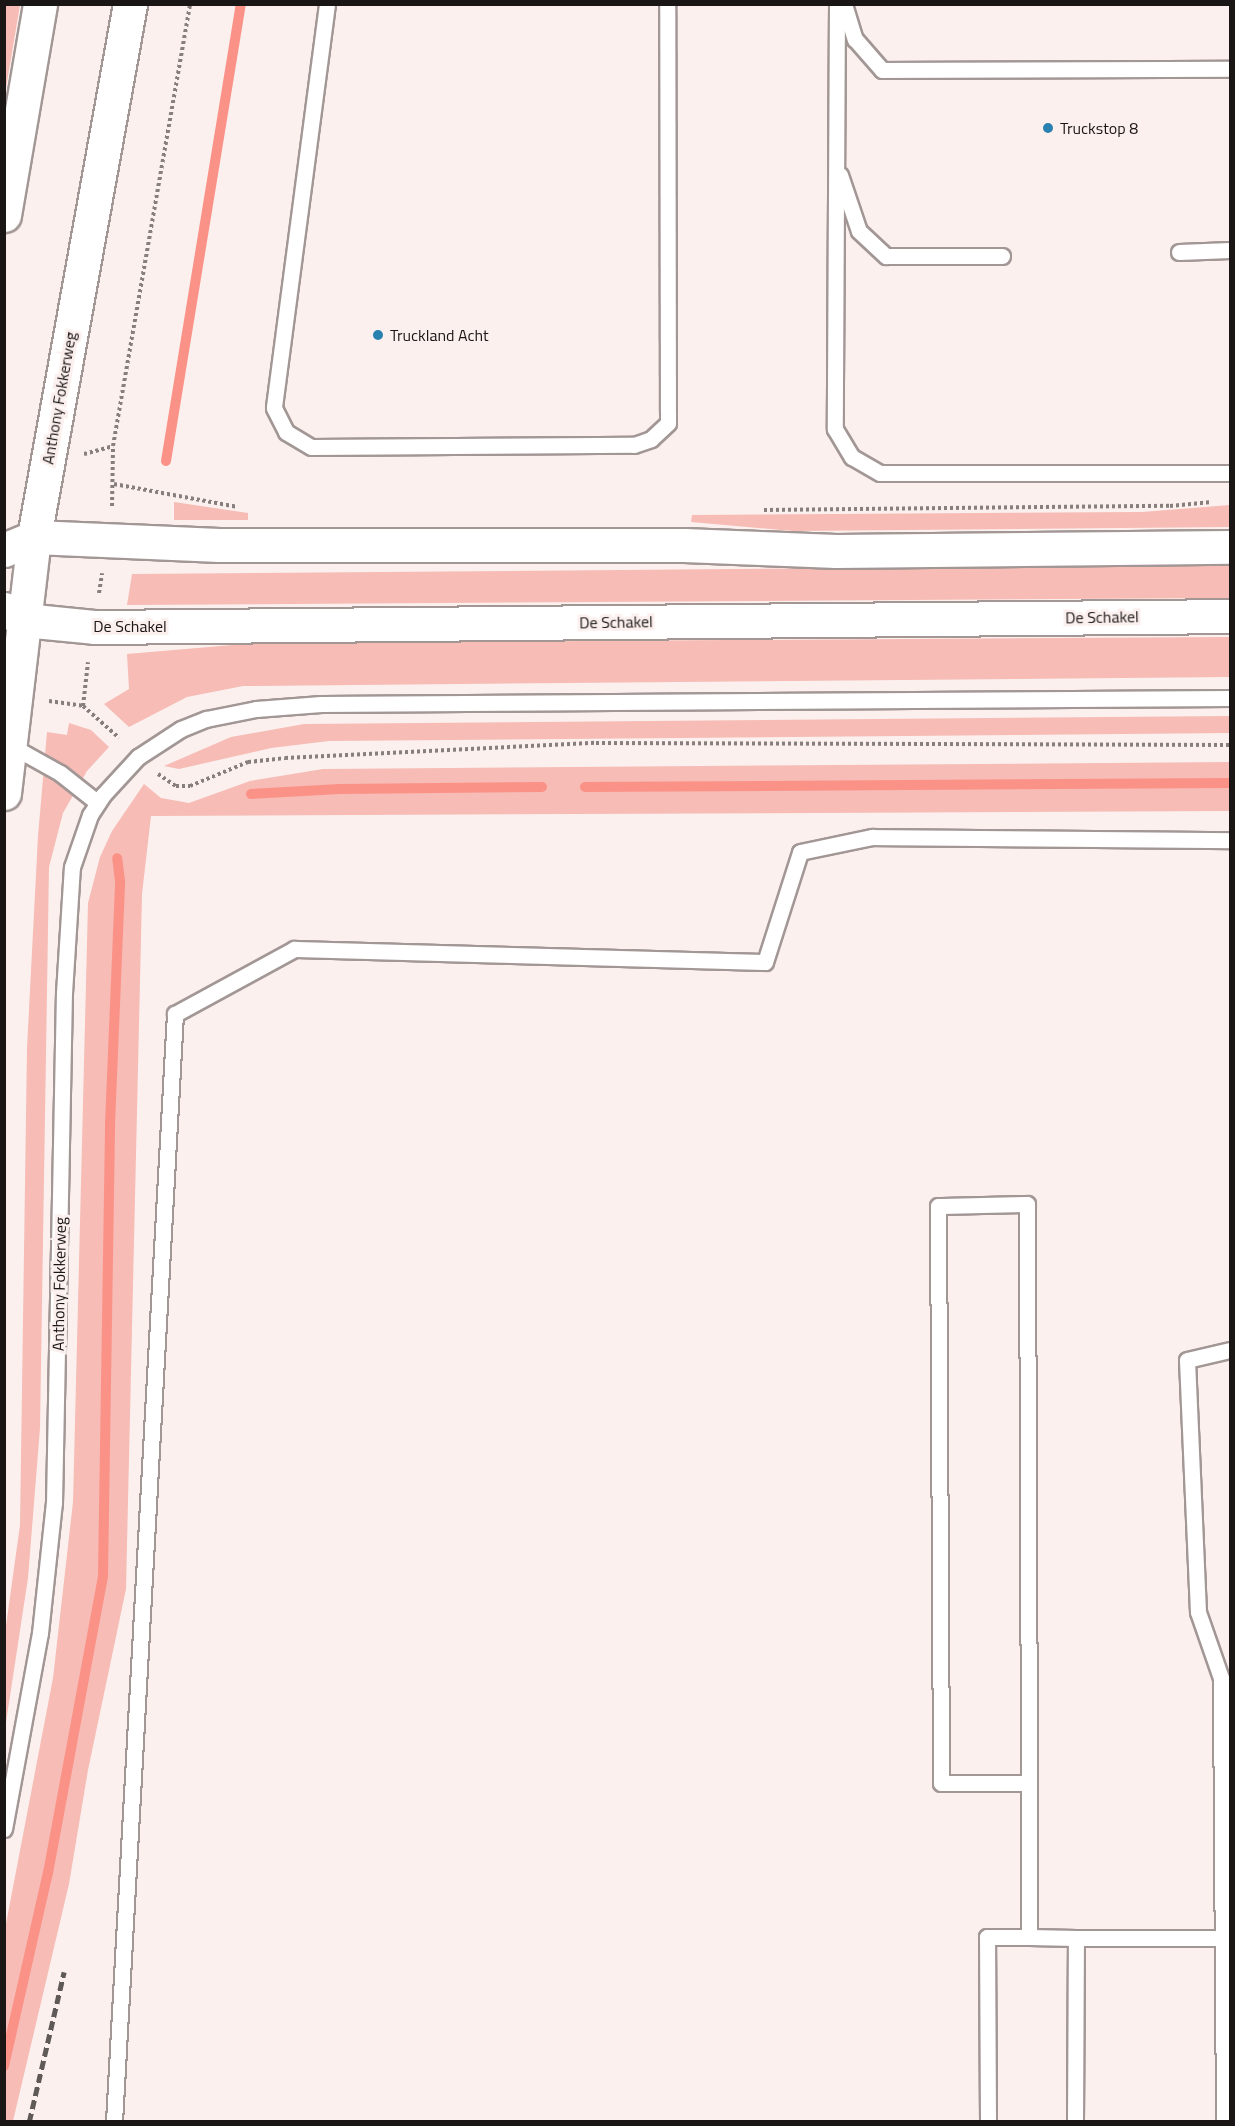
<!DOCTYPE html>
<style>
body{margin:0}
#map{position:relative;width:1235px;height:2126px;overflow:hidden;background:#fbf0ee;font-family:"Titillium Web",sans-serif}
div>[style]{position:absolute}
.green>*{inset:0;background:#f6bcb5}
.stream>*{height:10px;margin:-5px;padding:0 5px;transform-origin:5px;border-radius:5px;background:#fb9288}
.path>*{height:4px;margin-top:-2px;transform-origin:0;background:repeating-linear-gradient(90deg,#867f7e 0 3px,transparent 0 6px)}
.roads{filter:drop-shadow(2px 0 #a29795) drop-shadow(-2px 0 #a29795) drop-shadow(0 2px #a29795) drop-shadow(0 -2px #a29795)}
.service>*{height:15px;margin:-7.5px;padding:0 7.5px;transform-origin:7.5px;border-radius:7.5px;background:#fff}
.tertiary>*{height:33px;margin:-16.5px;padding:0 16.5px;transform-origin:16.5px;border-radius:16.5px;background:#fff}
.secondary>*{height:33px;margin:-16.5px;padding:0 16.5px;transform-origin:16.5px;border-radius:16.5px;background:#fff}
.rail>*{height:4.5px;margin-top:-2.25px;transform-origin:0;background:repeating-linear-gradient(90deg,#5f5958 0 9px,transparent 0 13.5px)}
.dots>*{width:16px;height:16px;translate:-50% -50%;box-sizing:border-box;border:3px solid #fbf0ee;border-radius:50%}
span{translate:-50% -50%;white-space:nowrap;text-align:center;line-height:1.15;-webkit-text-stroke:6px #fbf0ee;paint-order:stroke}
.poi-label{font-size:16px;color:#1a1616}
.left{translate:0 -50%;text-align:left}
.street-label{font-size:16px;color:#1a1616}
.frame{position:absolute;inset:0;border:6px solid #1a1616;pointer-events:none}
</style>
<div id="map">
<div class="green">
<div style="clip-path:polygon(5px 4px,20px 5px,5px 94px,4px 5px)"></div>
<div style="clip-path:polygon(174px 502px,248px 513px,248px 520px,174px 520px)"></div>
<div style="clip-path:polygon(1230px 505px,1230px 527px,793px 531px,691px 522px,692px 515px,1142px 512px)"></div>
<div style="clip-path:polygon(1230px 565px,1230px 598px,127px 605px,132px 574px)"></div>
<div style="clip-path:polygon(1230px 637px,1230px 677px,243px 686px,187px 697px,129px 727px,104px 704px,129px 689px,127px 654px,257px 643px)"></div>
<div style="clip-path:polygon(1230px 716px,1230px 733px,329px 741px,271px 748px,179px 769px,164px 766px,231px 737px,304px 724px)"></div>
<div style="clip-path:polygon(69px 723px,91px 730px,109px 747px,87px 771px,63px 813px,49px 867px,40px 1428px,28px 1578px,5px 1729px,5px 1633px,20px 1525px,27px 1048px,38px 836px,47px 732px,67px 735px)"></div>
<div style="clip-path:polygon(1230px 762px,1230px 811px,151px 816px,142px 894px,126px 1589px,88px 1770px,69px 1884px,13px 2121px,5px 2121px,5px 1929px,53px 1678px,73px 1502px,88px 903px,100px 857px,112px 831px,144px 784px,161px 798px,189px 803px,250px 781px,323px 769px)"></div>
</div>
<div class="stream">
<div style="left:166px;top:461px;width:463px;rotate:-80.7deg"></div>
<div style="left:585px;top:787px;width:645px;rotate:-0.36deg"></div>
<div style="left:251px;top:794px;width:89px;rotate:-3.2deg"></div>
<div style="left:340px;top:789px;width:202px;rotate:-0.6deg"></div>
<div style="left:4px;top:2066px;width:198px;rotate:-77.2deg"></div>
<div style="left:48px;top:1873px;width:303px;rotate:-79.5deg"></div>
<div style="left:103px;top:1575px;width:451px;rotate:-89.1deg"></div>
<div style="left:110px;top:1124px;width:243px;rotate:-87.6deg"></div>
<div style="left:120px;top:881px;width:23px;rotate:-97deg"></div>
</div>
<div class="path">
<div style="left:84px;top:454px;width:30px;rotate:-15deg"></div>
<div style="left:114px;top:484px;width:126px;rotate:10.5deg"></div>
<div style="left:112px;top:506px;width:60px;rotate:-89deg"></div>
<div style="left:113px;top:446px;width:449px;rotate:-80.1deg"></div>
<div style="left:764px;top:510px;width:406px;rotate:-0.6deg"></div>
<div style="left:1170px;top:506px;width:42px;rotate:-5.4deg"></div>
<div style="left:99px;top:593px;width:20px;rotate:-81deg"></div>
<div style="left:49px;top:701px;width:34px;rotate:8deg"></div>
<div style="left:83px;top:706px;width:48px;rotate:41.6deg"></div>
<div style="left:83px;top:706px;width:44px;rotate:-83.5deg"></div>
<div style="left:158px;top:774px;width:22px;rotate:34deg"></div>
<div style="left:176px;top:786px;width:14px"></div>
<div style="left:190px;top:786px;width:63px;rotate:-22.5deg"></div>
<div style="left:248px;top:762px;width:37px;rotate:-6deg"></div>
<div style="left:285px;top:758px;width:311px;rotate:-2.8deg"></div>
<div style="left:596px;top:743px;width:634px;rotate:0.18deg"></div>
</div>
<div class="roads">
<div class="service">
<div style="left:327px;top:4px;width:407px;rotate:97.5deg"></div>
<div style="left:274px;top:408px;width:27px;rotate:63deg"></div>
<div style="left:286px;top:432px;width:29px;rotate:31deg"></div>
<div style="left:311px;top:447px;width:323px;rotate:-0.4deg"></div>
<div style="left:634px;top:445px;width:18px;rotate:-19deg"></div>
<div style="left:651px;top:439px;width:23px;rotate:-43deg"></div>
<div style="left:668px;top:423px;width:419px;rotate:-90.1deg"></div>
<div style="left:837px;top:4px;width:425px;rotate:90.3deg"></div>
<div style="left:835px;top:429px;width:33px;rotate:59deg"></div>
<div style="left:852px;top:457px;width:32px;rotate:30deg"></div>
<div style="left:880px;top:473px;width:350px"></div>
<div style="left:844px;top:4px;width:37px;rotate:73deg"></div>
<div style="left:855px;top:39px;width:41px;rotate:48.9deg"></div>
<div style="left:882px;top:70px;width:348px;rotate:-0.2deg"></div>
<div style="left:840px;top:175px;width:59px;rotate:71.3deg"></div>
<div style="left:859px;top:231px;width:37px;rotate:43deg"></div>
<div style="left:886px;top:256px;width:116px"></div>
<div style="left:1179px;top:252px;width:51px;rotate:-2.2deg"></div>
<div style="left:8px;top:744px;width:60px;rotate:29.1deg"></div>
<div style="left:60px;top:773px;width:48px;rotate:38.3deg"></div>
<div style="left:4px;top:1829px;width:199px;rotate:-79.6deg"></div>
<div style="left:40px;top:1633px;width:131px;rotate:-83.9deg"></div>
<div style="left:54px;top:1503px;width:510px;rotate:-88.88deg"></div>
<div style="left:64px;top:993px;width:126px;rotate:-86.4deg"></div>
<div style="left:72px;top:867px;width:55px;rotate:-70.9deg"></div>
<div style="left:90px;top:815px;width:24px;rotate:-57deg"></div>
<div style="left:103px;top:795px;width:52px;rotate:-47.4deg"></div>
<div style="left:138px;top:757px;width:51px;rotate:-33.1deg"></div>
<div style="left:181px;top:729px;width:27px;rotate:-22deg"></div>
<div style="left:206px;top:719px;width:51px;rotate:-11.3deg"></div>
<div style="left:256px;top:709px;width:65px;rotate:-4.4deg"></div>
<div style="left:321px;top:704px;width:909px;rotate:-0.38deg"></div>
<div style="left:1029px;top:1937px;width:47px;rotate:1.2deg"></div>
<div style="left:114px;top:2122px;width:1110px;rotate:-86.85deg"></div>
<div style="left:175px;top:1014px;width:136px;rotate:-28.6deg"></div>
<div style="left:294px;top:949px;width:471px;rotate:1.6deg"></div>
<div style="left:765px;top:962px;width:115px;rotate:-72.3deg"></div>
<div style="left:800px;top:852px;width:74px;rotate:-11.8deg"></div>
<div style="left:872px;top:837px;width:358px;rotate:0.5deg"></div>
<div style="left:988px;top:2122px;width:185px;rotate:-90.3deg"></div>
<div style="left:987px;top:1937px;width:42px"></div>
<div style="left:1029px;top:1937px;width:154px;rotate:-90deg"></div>
<div style="left:1029px;top:1783px;width:579px;rotate:-90.2deg"></div>
<div style="left:1027px;top:1204px;width:89px;rotate:178.7deg"></div>
<div style="left:938px;top:1206px;width:577px;rotate:89.7deg"></div>
<div style="left:941px;top:1783px;width:88px"></div>
<div style="left:1075px;top:2122px;width:184px;rotate:-89.7deg"></div>
<div style="left:1076px;top:1938px;width:154px"></div>
<div style="left:1224px;top:2122px;width:444px;rotate:-90.4deg"></div>
<div style="left:1221px;top:1678px;width:70px;rotate:-109.2deg"></div>
<div style="left:1198px;top:1612px;width:252px;rotate:-92.5deg"></div>
<div style="left:1187px;top:1360px;width:44px;rotate:-13.1deg"></div>
</div>
<div class="tertiary">
<div style="left:4px;top:550px;width:33px;rotate:-23deg"></div>
<div style="left:34px;top:537px;width:185px;rotate:2.5deg"></div>
<div style="left:219px;top:545px;width:465px"></div>
<div style="left:684px;top:545px;width:152px;rotate:2.3deg"></div>
<div style="left:836px;top:551px;width:394px;rotate:-0.6deg"></div>
<div style="left:4px;top:609px;width:23px;rotate:29deg"></div>
<div style="left:24px;top:620px;width:70px;rotate:5.7deg"></div>
<div style="left:94px;top:627px;width:1136px;rotate:-0.55deg"></div>
</div>
<div class="secondary">
<div style="left:4px;top:215px;width:214px;rotate:-80.3deg"></div>
<div style="left:4px;top:793px;width:258px;rotate:-83.3deg"></div>
<div style="left:34px;top:537px;width:542px;rotate:-79.79deg"></div>
</div>
</div>
<div class="rail">
<div style="left:29px;top:2122px;width:154px;rotate:-76.9deg"></div>
</div>
<div class="dots">
<div style="left:1048px;top:128px;background:#2881af"></div>
<div style="left:378px;top:335px;background:#2881af"></div>
</div>
<div class="poi-label">
<span class="left" style="left:1060px;top:128px">Truckstop 8</span>
<span class="left" style="left:390px;top:335px">Truckland Acht</span>
</div>
<div class="street-label">
<span style="left:59px;top:398px;rotate:-80deg">Anthony Fokkerweg</span>
<span style="left:1102px;top:617px;rotate:-1deg">De Schakel</span>
<span style="left:616px;top:622px;rotate:-1deg">De Schakel</span>
<span style="left:130px;top:626px">De Schakel</span>
<span style="left:59px;top:1284px;rotate:-89deg">Anthony Fokkerweg</span>
</div>
<div class="frame"></div>
</div>
